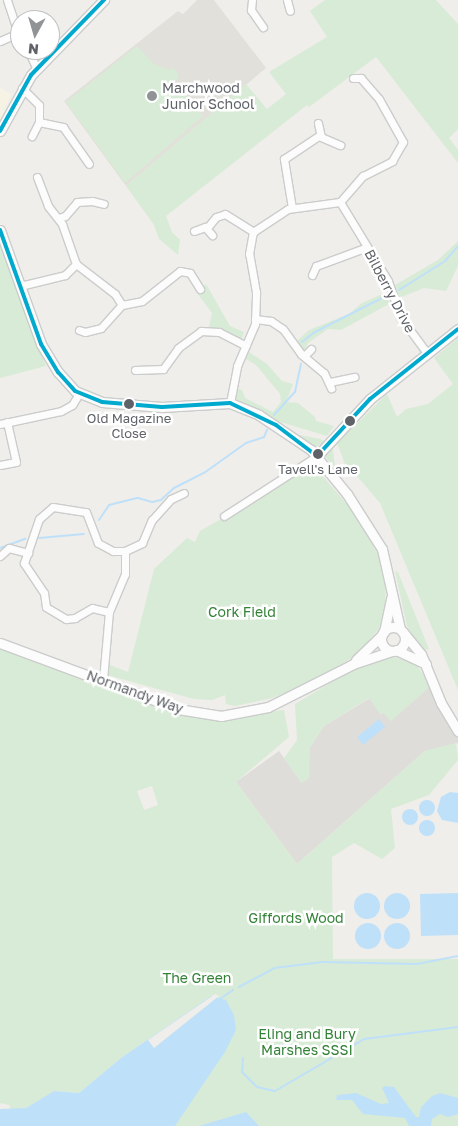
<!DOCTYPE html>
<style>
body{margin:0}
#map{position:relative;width:458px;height:1126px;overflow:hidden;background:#efeeea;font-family:"Golos Text",sans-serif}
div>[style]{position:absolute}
.commercial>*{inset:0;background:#f7f3e4}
.industrial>*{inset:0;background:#dfddda}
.education>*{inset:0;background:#e2e0da}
.green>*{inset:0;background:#d8ebd6}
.water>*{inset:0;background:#bfe0f9}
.round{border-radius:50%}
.pier>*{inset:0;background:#efeeea}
.stream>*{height:2px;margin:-1px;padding:0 1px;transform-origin:1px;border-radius:1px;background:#bfe0f9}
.roads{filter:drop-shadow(1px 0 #cbcccc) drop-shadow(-1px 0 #cbcccc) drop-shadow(0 1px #cbcccc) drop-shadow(0 -1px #cbcccc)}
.minor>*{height:7px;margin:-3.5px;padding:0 3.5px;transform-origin:3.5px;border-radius:3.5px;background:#fdfcfc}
.tertiary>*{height:9px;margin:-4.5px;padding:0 4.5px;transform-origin:4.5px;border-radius:4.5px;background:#fdfcfc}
.tertiary>.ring{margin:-4.5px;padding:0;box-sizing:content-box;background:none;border:9px solid #fdfcfc;border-radius:50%}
.bus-1>*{height:4px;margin:-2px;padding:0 2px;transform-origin:2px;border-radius:2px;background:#00a9ce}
.dots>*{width:14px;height:14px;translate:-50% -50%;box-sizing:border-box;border:2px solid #fff;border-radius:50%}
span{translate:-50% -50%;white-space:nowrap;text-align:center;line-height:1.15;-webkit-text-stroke:5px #fff;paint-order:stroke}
.bus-label{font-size:13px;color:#5f6368}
.poi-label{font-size:14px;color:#5f6368}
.left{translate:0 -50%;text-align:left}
.street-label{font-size:14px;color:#5f6368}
.park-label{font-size:14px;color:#348238}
.north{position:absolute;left:10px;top:10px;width:50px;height:50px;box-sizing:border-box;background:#fff;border:1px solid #bfc1c3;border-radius:50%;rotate:186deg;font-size:14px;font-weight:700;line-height:20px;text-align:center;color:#5f6368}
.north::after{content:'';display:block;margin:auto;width:18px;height:22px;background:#919496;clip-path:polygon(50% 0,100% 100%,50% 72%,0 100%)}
</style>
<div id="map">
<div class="commercial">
<div style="clip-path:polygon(0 88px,11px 94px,0 120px)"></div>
</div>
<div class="industrial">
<div style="clip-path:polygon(432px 685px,458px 731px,458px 743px,425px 751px,297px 864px,236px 782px,279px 751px,302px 783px,310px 747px,324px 726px,370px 698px,381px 714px)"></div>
</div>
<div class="education">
<div style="clip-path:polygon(197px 0,214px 0,266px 68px,126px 186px,64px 101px,178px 11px,183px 14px)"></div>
</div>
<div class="green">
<div style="clip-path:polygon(325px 0,436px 0,458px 24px,458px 129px,449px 138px,458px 150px,458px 163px,376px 57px,309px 107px,307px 105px,166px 216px,172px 232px,180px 240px,178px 255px,159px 239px,154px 225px,126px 186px,246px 84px,267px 109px,286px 94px,269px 72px,327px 37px,310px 11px)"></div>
<div style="clip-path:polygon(137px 46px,153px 63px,168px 70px,174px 68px,179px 75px,175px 83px,203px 116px,125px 183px,66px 102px)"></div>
<div style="clip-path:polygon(458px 241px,458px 266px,446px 291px,424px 288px,399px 298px,395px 285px,438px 260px)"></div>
<div style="clip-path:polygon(0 246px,46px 366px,0 378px)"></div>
<div style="clip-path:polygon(206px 284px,230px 326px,244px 332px,241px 340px,209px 327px,212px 313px,197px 293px)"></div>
<div style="clip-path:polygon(387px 292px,389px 304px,341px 330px,328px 329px,308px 343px,304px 351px,298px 344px,297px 341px,309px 330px,349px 314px,362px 303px)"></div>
<div style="clip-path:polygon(458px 338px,458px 690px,380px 503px,357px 476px,348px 472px,337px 443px,387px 394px,397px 417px,406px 409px,428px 404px,453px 384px,434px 358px)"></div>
<div style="clip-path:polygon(249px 352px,267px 364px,282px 381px,293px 384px,286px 402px,298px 403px,315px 417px,316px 421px,334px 426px,327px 436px,277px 421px,234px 401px,235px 388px,242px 390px,245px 398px,273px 412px,281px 402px,280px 394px,256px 365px,246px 359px)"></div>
<div style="clip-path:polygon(294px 434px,320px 439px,326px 442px,313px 448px)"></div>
<div style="clip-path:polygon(331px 447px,333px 450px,335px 467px,324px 456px)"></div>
<div style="clip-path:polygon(314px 466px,363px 523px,386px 572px,385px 611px,381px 626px,358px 654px,315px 681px,272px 698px,235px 706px,226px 704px,225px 695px,212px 700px,194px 699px,107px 675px,110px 665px,128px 672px,154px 569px,187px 538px,195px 542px,200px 531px)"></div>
<div style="clip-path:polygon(395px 571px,398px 572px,429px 649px,421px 650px,407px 626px)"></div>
<div style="clip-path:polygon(evenodd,0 645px,186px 716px,218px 719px,284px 710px,289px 737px,236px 782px,297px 864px,425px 751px,456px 743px,458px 760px,429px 795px,391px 809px,395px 848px,382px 859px,354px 843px,332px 857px,333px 959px,458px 959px,458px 1126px,105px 1126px,195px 1007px,121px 1058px,79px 1093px,54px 1091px,26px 1108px,11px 1110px,9px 1105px,0 1103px,0 645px,152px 786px,158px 805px,144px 810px,137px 791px,152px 786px)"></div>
<div style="clip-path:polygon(396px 657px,416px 665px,432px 685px,391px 721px,383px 713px,380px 714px,369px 698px,324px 726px,310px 747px,309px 778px,302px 783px,284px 758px,297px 740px,295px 704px,350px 671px,381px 658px)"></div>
</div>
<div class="water">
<div style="clip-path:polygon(379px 719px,385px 727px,363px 745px,357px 737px)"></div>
<div style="clip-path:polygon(450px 792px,458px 793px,458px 823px,442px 820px,437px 811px,441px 797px)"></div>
<div class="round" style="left:419px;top:800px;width:16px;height:16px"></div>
<div class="round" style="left:402px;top:809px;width:16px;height:16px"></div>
<div class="round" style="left:419px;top:820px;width:16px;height:16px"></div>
<div class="round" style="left:384px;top:893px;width:26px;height:26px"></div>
<div style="clip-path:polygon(458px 893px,458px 935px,421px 936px,420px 894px)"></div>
<div class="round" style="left:354px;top:893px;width:26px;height:26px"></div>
<div class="round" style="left:384px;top:923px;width:26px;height:26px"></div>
<div class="round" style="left:355px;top:923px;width:26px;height:26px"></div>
<div style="clip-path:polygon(211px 996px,226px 1000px,234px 1015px,236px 1030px,225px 1052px,175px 1126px,0 1126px,0 1109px,26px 1108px,54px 1091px,79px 1093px,121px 1058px)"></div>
<div style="clip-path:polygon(385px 1086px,394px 1087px,416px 1117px,419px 1117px,421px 1107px,432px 1096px,440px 1093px,458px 1098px,458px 1114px,448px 1117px,440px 1114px,432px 1119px,431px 1126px,409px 1126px,405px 1118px,363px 1114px,352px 1100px,336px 1100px,337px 1095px,356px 1093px,381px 1104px,389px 1103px,382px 1088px)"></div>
<div style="clip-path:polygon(246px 1112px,259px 1126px,199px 1126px)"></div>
</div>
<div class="pier">
<div style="clip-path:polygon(215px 994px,219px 996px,154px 1048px,148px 1040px)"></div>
</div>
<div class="stream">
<div style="left:399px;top:290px;width:54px;rotate:-32.2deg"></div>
<div style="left:445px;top:261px;width:20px;rotate:-49deg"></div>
<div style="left:302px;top:342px;width:14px;rotate:-39deg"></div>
<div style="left:313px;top:333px;width:80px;rotate:-26.9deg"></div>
<div style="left:274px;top:415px;width:31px;rotate:-48deg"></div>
<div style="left:295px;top:392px;width:29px;rotate:-78deg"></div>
<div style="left:99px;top:520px;width:18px;rotate:-56deg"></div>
<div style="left:109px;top:505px;width:30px;rotate:-14deg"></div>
<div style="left:138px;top:498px;width:15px;rotate:16deg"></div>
<div style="left:152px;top:502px;width:9px;rotate:-13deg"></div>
<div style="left:161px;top:500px;width:18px;rotate:-43deg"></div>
<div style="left:174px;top:488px;width:34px;rotate:-27deg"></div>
<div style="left:204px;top:473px;width:52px;rotate:-35.5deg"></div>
<div style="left:246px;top:443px;width:19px;rotate:-18deg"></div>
<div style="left:264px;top:437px;width:8px;rotate:-67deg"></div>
<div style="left:39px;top:538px;width:45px;rotate:-5.1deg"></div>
<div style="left:0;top:548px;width:27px;rotate:-20deg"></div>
<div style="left:239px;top:987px;width:40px;rotate:-28deg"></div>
<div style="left:274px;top:968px;width:49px;rotate:-7deg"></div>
<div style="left:323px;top:962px;width:94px;rotate:1.2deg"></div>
<div style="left:417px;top:964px;width:42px;rotate:-11deg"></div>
<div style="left:220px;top:999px;width:16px;rotate:-35deg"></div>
<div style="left:243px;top:1058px;width:14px;rotate:94deg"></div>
<div style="left:242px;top:1072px;width:21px;rotate:45deg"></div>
<div style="left:257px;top:1087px;width:18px;rotate:13deg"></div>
<div style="left:275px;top:1091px;width:103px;rotate:-30.3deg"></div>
<div style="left:364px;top:1039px;width:95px;rotate:-7.3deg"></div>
</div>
<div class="roads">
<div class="minor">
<div style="left:7px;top:0;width:41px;rotate:71.6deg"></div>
<div style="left:252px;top:0;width:10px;rotate:96deg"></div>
<div style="left:251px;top:10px;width:21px;rotate:55deg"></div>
<div style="left:287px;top:0;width:11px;rotate:75deg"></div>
<div style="left:0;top:41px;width:20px;rotate:-24deg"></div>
<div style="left:28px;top:50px;width:21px;rotate:65deg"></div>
<div style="left:22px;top:88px;width:24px;rotate:45deg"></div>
<div style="left:39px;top:105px;width:17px;rotate:90deg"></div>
<div style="left:39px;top:122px;width:16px;rotate:117deg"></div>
<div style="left:39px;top:122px;width:25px;rotate:12deg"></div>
<div style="left:63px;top:127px;width:45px;rotate:54.9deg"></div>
<div style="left:318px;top:123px;width:14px;rotate:78deg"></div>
<div style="left:321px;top:137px;width:21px;rotate:23deg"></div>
<div style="left:37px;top:177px;width:31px;rotate:69deg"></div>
<div style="left:48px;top:206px;width:23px;rotate:52deg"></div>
<div style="left:62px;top:224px;width:42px;rotate:70.7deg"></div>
<div style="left:340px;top:202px;width:35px;rotate:-49deg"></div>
<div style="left:363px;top:176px;width:33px;rotate:-27deg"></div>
<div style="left:392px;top:161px;width:22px;rotate:-60deg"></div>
<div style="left:403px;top:142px;width:49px;rotate:-119.2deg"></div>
<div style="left:379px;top:99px;width:28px;rotate:-131deg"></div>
<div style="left:361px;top:78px;width:8px;rotate:180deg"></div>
<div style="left:340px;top:202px;width:92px;rotate:58.7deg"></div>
<div style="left:388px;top:281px;width:39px;rotate:71deg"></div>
<div style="left:401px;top:318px;width:44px;rotate:53.4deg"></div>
<div style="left:292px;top:208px;width:50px;rotate:-99.3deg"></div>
<div style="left:284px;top:159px;width:43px;rotate:-33.7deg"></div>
<div style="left:58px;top:218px;width:7px;rotate:-16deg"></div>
<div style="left:65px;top:216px;width:18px;rotate:-49deg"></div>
<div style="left:77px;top:202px;width:15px;rotate:-4deg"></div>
<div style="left:92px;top:201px;width:12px;rotate:14deg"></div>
<div style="left:207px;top:228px;width:14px;rotate:-51deg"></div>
<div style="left:216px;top:217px;width:9px;rotate:-18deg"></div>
<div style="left:225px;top:214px;width:34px;rotate:32deg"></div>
<div style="left:194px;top:231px;width:12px;rotate:-20deg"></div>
<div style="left:205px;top:227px;width:11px;rotate:49deg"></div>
<div style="left:312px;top:275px;width:10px;rotate:-66deg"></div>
<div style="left:316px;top:266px;width:54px;rotate:-20.4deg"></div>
<div style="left:20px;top:286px;width:46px;rotate:-13.7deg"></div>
<div style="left:65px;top:275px;width:16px;rotate:-45deg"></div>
<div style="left:76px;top:264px;width:49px;rotate:37.6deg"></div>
<div style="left:115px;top:294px;width:13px;rotate:58deg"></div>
<div style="left:122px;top:305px;width:20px;rotate:-11deg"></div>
<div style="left:142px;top:301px;width:48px;rotate:-38.3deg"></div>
<div style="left:180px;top:271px;width:10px;rotate:11deg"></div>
<div style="left:190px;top:273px;width:19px;rotate:58deg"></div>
<div style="left:255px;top:319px;width:16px;rotate:7deg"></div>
<div style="left:271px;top:321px;width:14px;rotate:34deg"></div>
<div style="left:283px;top:329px;width:31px;rotate:54deg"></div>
<div style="left:301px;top:354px;width:30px;rotate:40deg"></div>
<div style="left:324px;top:373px;width:17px;rotate:65deg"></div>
<div style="left:79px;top:330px;width:6px;rotate:18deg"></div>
<div style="left:85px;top:332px;width:16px;rotate:-14deg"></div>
<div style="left:101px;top:328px;width:31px;rotate:-48deg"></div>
<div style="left:304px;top:356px;width:10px;rotate:-45deg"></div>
<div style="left:135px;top:370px;width:28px;rotate:-2deg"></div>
<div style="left:163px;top:369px;width:26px;rotate:-54deg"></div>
<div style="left:178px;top:348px;width:29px;rotate:-36deg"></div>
<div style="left:201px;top:331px;width:18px;rotate:3deg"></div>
<div style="left:219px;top:332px;width:30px;rotate:27deg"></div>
<div style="left:330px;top:382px;width:25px;rotate:-12deg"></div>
<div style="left:230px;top:403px;width:38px;rotate:-79deg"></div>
<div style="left:237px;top:366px;width:46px;rotate:-66.8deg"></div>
<div style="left:255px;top:324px;width:32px;rotate:-88deg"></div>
<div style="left:256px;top:292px;width:39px;rotate:-100deg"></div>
<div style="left:249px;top:254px;width:22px;rotate:-80deg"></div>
<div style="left:253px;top:232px;width:42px;rotate:-33.3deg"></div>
<div style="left:288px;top:209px;width:52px;rotate:-7.7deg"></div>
<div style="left:0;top:424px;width:62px;rotate:-12deg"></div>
<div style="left:61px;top:411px;width:13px;rotate:-29deg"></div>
<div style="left:72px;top:405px;width:13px;rotate:-58deg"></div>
<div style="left:0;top:465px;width:16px;rotate:-11deg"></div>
<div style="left:16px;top:462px;width:41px;rotate:-102.7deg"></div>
<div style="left:224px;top:516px;width:111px;rotate:-32.8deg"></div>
<div style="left:0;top:556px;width:12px;rotate:-42deg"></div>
<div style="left:9px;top:548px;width:20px;rotate:15deg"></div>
<div style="left:109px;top:612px;width:17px;rotate:-167deg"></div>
<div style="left:92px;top:608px;width:20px;rotate:150deg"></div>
<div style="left:75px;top:618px;width:9px;rotate:174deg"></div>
<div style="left:66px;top:619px;width:23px;rotate:-149deg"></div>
<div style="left:46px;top:607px;width:14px;rotate:-98deg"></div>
<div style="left:44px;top:593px;width:36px;rotate:-124deg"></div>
<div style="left:24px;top:563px;width:46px;rotate:-71.2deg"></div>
<div style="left:39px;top:519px;width:18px;rotate:-41deg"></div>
<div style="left:53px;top:507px;width:33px;rotate:9deg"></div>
<div style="left:86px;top:512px;width:33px;rotate:69deg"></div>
<div style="left:98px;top:543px;width:17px;rotate:28deg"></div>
<div style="left:113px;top:551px;width:12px"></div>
<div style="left:125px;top:551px;width:19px;rotate:-25deg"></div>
<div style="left:142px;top:543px;width:25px;rotate:-67deg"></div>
<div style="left:152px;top:520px;width:28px;rotate:-48deg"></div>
<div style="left:171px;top:499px;width:14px;rotate:-25deg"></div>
<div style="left:103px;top:680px;width:68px;rotate:-85deg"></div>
<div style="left:109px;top:612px;width:41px;rotate:-67.2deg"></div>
<div style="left:125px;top:574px;width:23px;rotate:-90deg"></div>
</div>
<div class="tertiary">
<div style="left:0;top:131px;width:64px;rotate:-61deg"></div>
<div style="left:31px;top:75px;width:105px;rotate:-45.8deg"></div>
<div style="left:0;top:230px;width:121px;rotate:70.2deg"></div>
<div style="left:41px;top:344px;width:33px;rotate:59deg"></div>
<div style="left:58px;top:372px;width:25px;rotate:48deg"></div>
<div style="left:75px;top:391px;width:29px;rotate:22deg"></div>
<div style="left:102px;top:402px;width:60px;rotate:4.8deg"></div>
<div style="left:162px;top:407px;width:68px;rotate:-3.4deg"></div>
<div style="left:230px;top:403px;width:31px;rotate:22deg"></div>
<div style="left:259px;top:415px;width:63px;rotate:33.9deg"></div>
<div style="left:311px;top:450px;width:57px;rotate:50.7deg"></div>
<div style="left:347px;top:494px;width:65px;rotate:57.5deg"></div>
<div style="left:382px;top:549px;width:82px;rotate:77.3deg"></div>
<div style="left:317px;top:456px;width:78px;rotate:-47.1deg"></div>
<div style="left:370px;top:399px;width:112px;rotate:-38.5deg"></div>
<div class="ring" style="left:381px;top:627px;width:15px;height:15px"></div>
<div style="left:384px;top:632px;width:35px;rotate:-78deg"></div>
<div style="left:403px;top:632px;width:28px;rotate:51deg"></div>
<div style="left:421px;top:654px;width:53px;rotate:67.8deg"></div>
<div style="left:441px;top:703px;width:33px;rotate:59deg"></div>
<div style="left:0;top:643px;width:190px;rotate:20.3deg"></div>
<div style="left:178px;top:709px;width:44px;rotate:9.2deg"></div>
<div style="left:221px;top:716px;width:48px;rotate:-10.8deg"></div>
<div style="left:268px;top:707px;width:95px;rotate:-26.8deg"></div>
<div style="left:353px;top:664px;width:41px;rotate:-18.4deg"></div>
<div style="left:396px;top:650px;width:33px;rotate:25deg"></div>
<div style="left:356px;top:660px;width:36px;rotate:-44deg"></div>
</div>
</div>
<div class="bus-1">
<div style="left:0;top:131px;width:64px;rotate:-61deg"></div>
<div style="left:31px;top:75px;width:105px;rotate:-45.8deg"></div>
<div style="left:0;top:230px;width:121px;rotate:70.2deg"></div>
<div style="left:41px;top:344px;width:33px;rotate:59deg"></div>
<div style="left:58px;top:372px;width:25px;rotate:48deg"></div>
<div style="left:75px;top:391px;width:29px;rotate:22deg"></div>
<div style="left:102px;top:402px;width:60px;rotate:4.8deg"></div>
<div style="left:162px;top:407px;width:68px;rotate:-3.4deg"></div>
<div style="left:230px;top:403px;width:51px;rotate:25.6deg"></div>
<div style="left:276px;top:425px;width:51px;rotate:37.1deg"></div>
<div style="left:317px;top:456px;width:78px;rotate:-47.1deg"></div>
<div style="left:370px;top:399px;width:112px;rotate:-38.5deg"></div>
</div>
<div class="dots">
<div style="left:152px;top:96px;background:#919496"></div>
<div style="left:129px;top:404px;background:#5f6368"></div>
<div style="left:350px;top:421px;background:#5f6368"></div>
<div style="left:318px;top:454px;background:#5f6368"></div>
</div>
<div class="bus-label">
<span style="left:129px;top:426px">Old Magazine<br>Close</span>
<span style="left:318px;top:469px">Tavell's Lane</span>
</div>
<div class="poi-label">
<span class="left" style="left:162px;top:96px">Marchwood<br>Junior School</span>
</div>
<div class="street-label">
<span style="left:390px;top:291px;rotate:62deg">Bilberry Drive</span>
<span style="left:135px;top:692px;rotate:20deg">Normandy Way</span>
</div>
<div class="park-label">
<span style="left:242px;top:612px">Cork Field</span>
<span style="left:296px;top:918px">Giffords Wood</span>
<span style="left:197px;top:978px">The Green</span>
<span style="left:307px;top:1042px">Eling and Bury<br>Marshes SSSI</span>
</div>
<div class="north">N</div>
</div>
